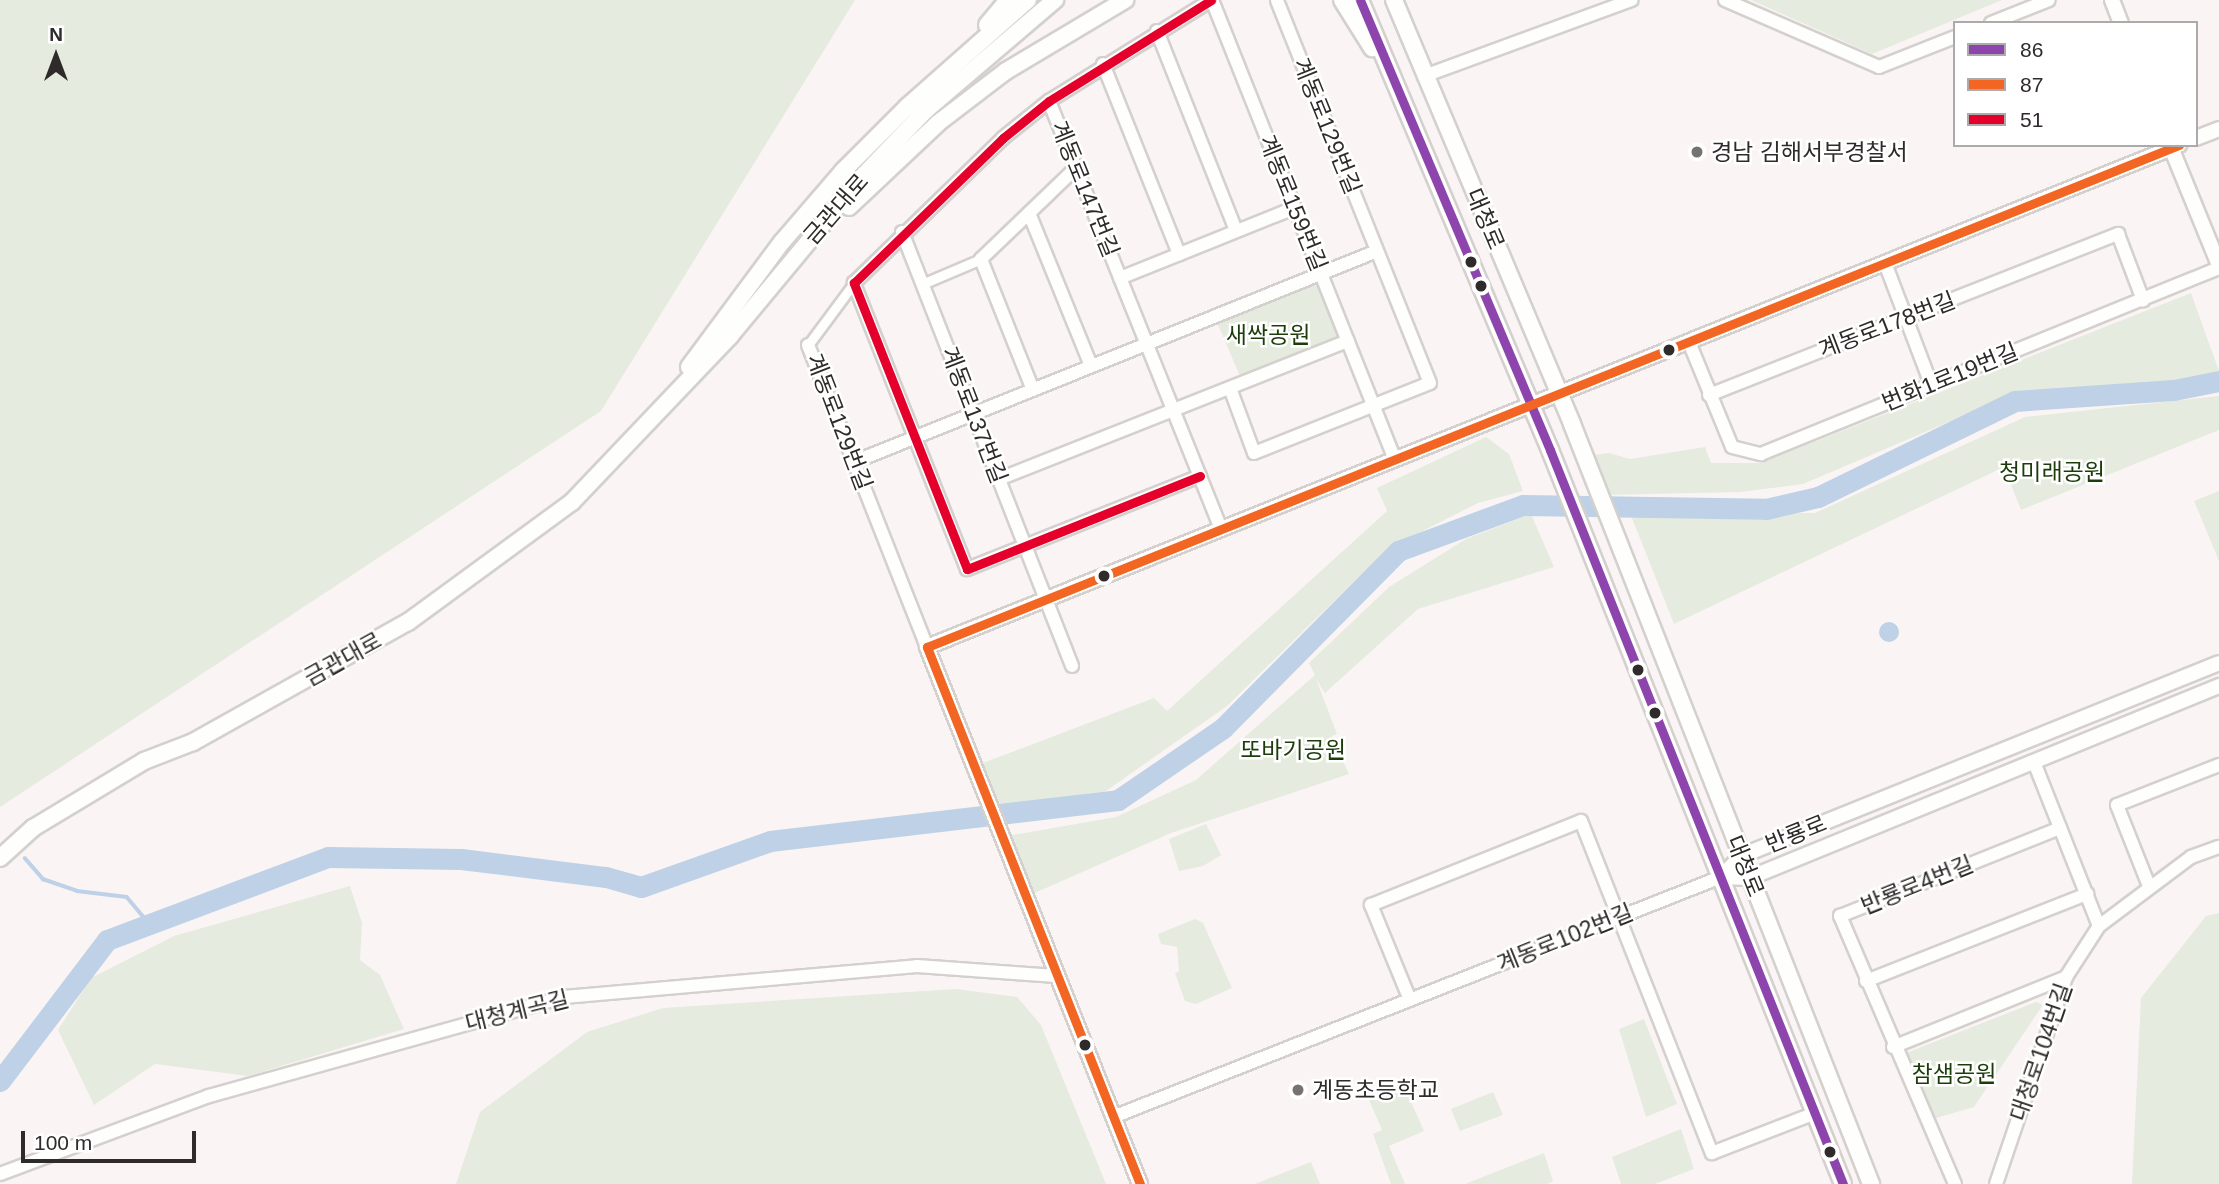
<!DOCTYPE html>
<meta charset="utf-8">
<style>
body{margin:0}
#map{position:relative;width:2219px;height:1184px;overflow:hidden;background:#faf5f4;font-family:Helvetica,"Noto Sans KR",sans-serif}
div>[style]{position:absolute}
.green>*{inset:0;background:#e5ebde}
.water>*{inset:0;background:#bed1e6}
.round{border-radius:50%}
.stream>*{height:3.5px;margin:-1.75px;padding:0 1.75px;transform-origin:1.75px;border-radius:1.75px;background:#bed1e6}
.river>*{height:21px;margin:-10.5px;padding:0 10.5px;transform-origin:10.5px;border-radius:10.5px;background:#bed1e6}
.roads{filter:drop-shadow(2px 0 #d4d0ce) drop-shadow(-2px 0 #d4d0ce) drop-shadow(0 2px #d4d0ce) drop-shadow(0 -2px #d4d0ce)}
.pedestrian>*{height:9px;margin:-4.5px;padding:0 4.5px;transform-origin:4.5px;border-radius:4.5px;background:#fefefd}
.minor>*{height:12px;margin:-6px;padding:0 6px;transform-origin:6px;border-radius:6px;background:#fefefd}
.tertiary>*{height:14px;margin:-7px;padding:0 7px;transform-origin:7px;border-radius:7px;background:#fefefd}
.secondary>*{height:16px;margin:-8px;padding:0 8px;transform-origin:8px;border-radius:8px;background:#fefefd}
.bus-1>*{height:9px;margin:-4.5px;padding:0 4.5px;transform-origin:4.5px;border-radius:4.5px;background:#8e44ad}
.bus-2>*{height:9px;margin:-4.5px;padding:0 4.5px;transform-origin:4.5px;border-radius:4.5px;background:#f26522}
.bus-3>*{height:9px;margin:-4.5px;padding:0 4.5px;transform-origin:4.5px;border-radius:4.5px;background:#e4002b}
.dots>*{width:19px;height:19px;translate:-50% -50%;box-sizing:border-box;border:4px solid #fff;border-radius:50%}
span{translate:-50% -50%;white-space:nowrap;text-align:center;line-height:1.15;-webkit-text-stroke:5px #fff;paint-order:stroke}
.street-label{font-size:23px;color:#2f2b2a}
.poi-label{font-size:23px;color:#2f2b2a}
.left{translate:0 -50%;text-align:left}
.park-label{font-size:23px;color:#1c3c0a}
.legend{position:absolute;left:1953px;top:21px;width:245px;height:126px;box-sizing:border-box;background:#fff;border:2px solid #acaaaa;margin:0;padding:9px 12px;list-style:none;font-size:21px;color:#2f2b2a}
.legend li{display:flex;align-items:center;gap:14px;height:35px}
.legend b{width:35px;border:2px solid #acaaaa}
.north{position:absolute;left:21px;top:21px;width:70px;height:70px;-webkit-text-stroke:5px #fff;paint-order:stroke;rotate:0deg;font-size:19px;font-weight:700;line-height:28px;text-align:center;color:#2f2b2a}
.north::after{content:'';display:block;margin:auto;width:24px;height:32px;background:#2f2b2a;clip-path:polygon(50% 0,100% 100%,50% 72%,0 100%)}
.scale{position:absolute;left:21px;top:1131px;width:175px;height:32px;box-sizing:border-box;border:4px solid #2f2b2a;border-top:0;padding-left:9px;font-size:21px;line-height:24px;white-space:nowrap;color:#2f2b2a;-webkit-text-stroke:5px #fff;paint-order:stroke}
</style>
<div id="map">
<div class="green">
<div style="clip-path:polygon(0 0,855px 0,601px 411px,0 807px)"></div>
<div style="clip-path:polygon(1751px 0,2002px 0,1872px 54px)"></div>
<div style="clip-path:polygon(1320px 278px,1345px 339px,1242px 381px,1216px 320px)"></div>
<div style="clip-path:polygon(2191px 293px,2219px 371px,2170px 383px,2017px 393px,1803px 484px,1740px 492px,1602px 495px,1587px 456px,1609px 453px,1630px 459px,1705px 447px,1711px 463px,1761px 463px)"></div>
<div style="clip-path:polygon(2219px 396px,2219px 430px,2021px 510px,2004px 467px,1674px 624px,1628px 508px,1702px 514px,1815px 513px,2025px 417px)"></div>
<div style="clip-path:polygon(1486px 437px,1509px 454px,1523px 491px,1478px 503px,1387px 549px,1227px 706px,1106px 791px,997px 807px,975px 766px,1154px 698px,1167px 711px,1387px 511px,1377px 488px)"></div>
<div style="clip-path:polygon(2219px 491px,2219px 561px,2194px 501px)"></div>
<div style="clip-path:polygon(1531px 514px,1554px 567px,1418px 609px,1325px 693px,1316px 679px,1337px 734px,1332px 736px,1349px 774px,1171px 833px,1030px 895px,1007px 836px,1116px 817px,1196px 780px,1315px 675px,1309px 663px,1389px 587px,1466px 539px)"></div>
<div style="clip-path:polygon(1206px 824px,1221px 855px,1203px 866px,1179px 871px,1169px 839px)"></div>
<div style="clip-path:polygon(350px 886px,362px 923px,360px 960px,380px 975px,404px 1029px,248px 1076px,155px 1064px,94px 1105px,58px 1030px,91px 978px,174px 936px)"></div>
<div style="clip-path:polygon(2219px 913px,2219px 1184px,2132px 1184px,2141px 998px,2206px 916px)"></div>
<div style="clip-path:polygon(1195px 919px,1203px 923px,1232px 988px,1196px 1004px,1185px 1001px,1175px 973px,1179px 971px,1177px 947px,1161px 944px,1158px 934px)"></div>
<div style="clip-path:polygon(956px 989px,1017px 997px,1041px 1025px,1106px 1184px,456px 1184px,480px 1112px,587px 1032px,663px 1008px)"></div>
<div style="clip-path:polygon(2036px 1002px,2043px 1005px,1974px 1107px,1936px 1118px,1906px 1053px)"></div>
<div style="clip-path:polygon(1644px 1019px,1677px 1104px,1646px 1117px,1619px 1029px)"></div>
<div style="clip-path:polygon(1404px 1086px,1424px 1131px,1389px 1146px,1405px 1184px,1391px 1184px,1373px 1134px,1382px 1130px,1367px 1095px)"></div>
<div style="clip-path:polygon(1493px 1092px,1503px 1115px,1460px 1131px,1451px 1109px)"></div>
<div style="clip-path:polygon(1681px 1129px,1694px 1169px,1655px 1184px,1621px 1184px,1612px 1157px)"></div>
<div style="clip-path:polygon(1544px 1153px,1553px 1181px,1547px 1184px,1465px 1184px)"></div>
<div style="clip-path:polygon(1311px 1162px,1320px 1184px,1255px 1184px)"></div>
</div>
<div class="water">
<div class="round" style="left:1879px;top:622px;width:20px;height:20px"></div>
</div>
<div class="stream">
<div style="left:25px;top:858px;width:28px;rotate:49deg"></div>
<div style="left:43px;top:879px;width:36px;rotate:19deg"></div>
<div style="left:77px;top:891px;width:50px;rotate:6.8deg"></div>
<div style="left:127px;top:897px;width:35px;rotate:50deg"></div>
</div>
<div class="river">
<div style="left:0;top:1081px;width:177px;rotate:-52.8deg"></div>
<div style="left:107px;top:940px;width:236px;rotate:-20.6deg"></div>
<div style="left:328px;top:857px;width:133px;rotate:0.9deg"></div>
<div style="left:461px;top:859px;width:146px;rotate:7.1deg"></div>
<div style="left:606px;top:877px;width:36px;rotate:16deg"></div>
<div style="left:641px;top:887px;width:137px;rotate:-19.6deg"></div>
<div style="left:770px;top:841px;width:350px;rotate:-6.7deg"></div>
<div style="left:1118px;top:800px;width:127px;rotate:-34.4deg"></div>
<div style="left:1223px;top:728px;width:249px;rotate:-45.3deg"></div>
<div style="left:1398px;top:551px;width:133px;rotate:-20.2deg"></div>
<div style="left:1523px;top:505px;width:243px;rotate:0.9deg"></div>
<div style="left:1766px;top:509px;width:53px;rotate:-13deg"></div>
<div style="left:1818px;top:497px;width:219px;rotate:-26deg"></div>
<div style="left:2015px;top:401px;width:159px;rotate:-4deg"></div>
<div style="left:2174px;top:390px;width:46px;rotate:-11.3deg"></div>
</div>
<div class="roads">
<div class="pedestrian">
<div style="left:922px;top:284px;width:64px;rotate:-23deg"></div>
<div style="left:808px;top:345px;width:77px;rotate:-53.4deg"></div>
</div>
<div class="minor">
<div style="left:1212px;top:0;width:494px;rotate:68.3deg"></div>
<div style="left:1725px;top:0;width:168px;rotate:23.5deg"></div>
<div style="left:1879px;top:67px;width:82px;rotate:-21.5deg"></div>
<div style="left:1991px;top:23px;width:62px;rotate:-21.6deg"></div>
<div style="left:1157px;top:31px;width:215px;rotate:68.4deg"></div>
<div style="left:1103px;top:64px;width:205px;rotate:68.2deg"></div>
<div style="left:1424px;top:76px;width:221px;rotate:-20.1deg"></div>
<div style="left:1049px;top:101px;width:461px;rotate:68.1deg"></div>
<div style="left:1029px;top:213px;width:165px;rotate:67.9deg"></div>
<div style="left:902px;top:232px;width:466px;rotate:68.6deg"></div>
<div style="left:1885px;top:263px;width:129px;rotate:69.2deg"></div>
<div style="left:1120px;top:278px;width:188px;rotate:-21.9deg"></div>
<div style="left:1689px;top:342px;width:113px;rotate:67.7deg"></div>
<div style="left:1732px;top:447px;width:30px;rotate:14deg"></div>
<div style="left:1761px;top:454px;width:494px;rotate:-22.1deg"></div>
<div style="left:808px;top:345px;width:325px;rotate:68.5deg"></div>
<div style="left:1230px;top:388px;width:69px;rotate:69.7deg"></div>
<div style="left:1254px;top:453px;width:189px;rotate:-21.7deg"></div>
<div style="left:1430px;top:383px;width:412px;rotate:-111.8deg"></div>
<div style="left:1033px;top:390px;width:141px;rotate:-111.7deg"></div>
<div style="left:981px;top:259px;width:132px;rotate:-43.8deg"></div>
<div style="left:1709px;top:395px;width:440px;rotate:-21.5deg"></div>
<div style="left:2118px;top:234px;width:71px;rotate:69.3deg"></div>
<div style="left:854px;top:462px;width:564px;rotate:-21.97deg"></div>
<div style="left:1200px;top:476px;width:251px;rotate:158.2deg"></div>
<div style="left:967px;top:569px;width:308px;rotate:-111.6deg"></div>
<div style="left:854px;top:283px;width:208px;rotate:-44.2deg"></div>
<div style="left:1003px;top:138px;width:59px;rotate:-38.8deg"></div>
<div style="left:1049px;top:101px;width:191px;rotate:-31.9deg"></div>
<div style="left:999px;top:479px;width:375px;rotate:-21.6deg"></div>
<div style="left:2034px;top:762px;width:176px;rotate:68.4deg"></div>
<div style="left:2149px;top:886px;width:87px;rotate:-111.6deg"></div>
<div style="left:2117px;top:805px;width:110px;rotate:-21.4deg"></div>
<div style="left:1866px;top:981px;width:238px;rotate:-21.5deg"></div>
<div style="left:1410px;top:1000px;width:103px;rotate:-112.3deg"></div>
<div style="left:1371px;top:905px;width:226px;rotate:-21.8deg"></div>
<div style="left:1581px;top:821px;width:357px;rotate:68.5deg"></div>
<div style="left:1712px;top:1153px;width:110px;rotate:-21.2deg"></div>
<div style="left:1893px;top:1047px;width:187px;rotate:-22deg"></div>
<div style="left:1113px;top:1117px;width:654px;rotate:-21.54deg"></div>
<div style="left:0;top:1174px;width:223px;rotate:-20.5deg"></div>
<div style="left:209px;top:1096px;width:369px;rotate:-15.6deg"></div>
<div style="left:564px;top:997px;width:354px;rotate:-5deg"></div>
<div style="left:917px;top:966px;width:139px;rotate:4.1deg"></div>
<div style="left:1955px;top:1184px;width:292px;rotate:-113.2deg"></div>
<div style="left:1840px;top:916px;width:237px;rotate:-21.8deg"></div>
<div style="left:1996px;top:1184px;width:219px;rotate:-71.3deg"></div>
<div style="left:2066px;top:977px;width:61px;rotate:-57.1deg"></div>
<div style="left:2099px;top:926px;width:115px;rotate:-36.9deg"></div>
<div style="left:2191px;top:857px;width:30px;rotate:-20deg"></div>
</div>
<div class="tertiary">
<div style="left:2112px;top:0;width:25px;rotate:69deg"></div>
<div style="left:2196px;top:138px;width:25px;rotate:-21deg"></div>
<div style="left:2170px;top:145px;width:130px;rotate:67.8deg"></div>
<div style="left:1721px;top:877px;width:29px;rotate:-46deg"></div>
<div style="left:1741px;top:856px;width:515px;rotate:-21.99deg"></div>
<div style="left:1721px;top:877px;width:28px;rotate:2deg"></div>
<div style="left:1749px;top:878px;width:508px;rotate:-22.22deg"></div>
<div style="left:1140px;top:1184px;width:578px;rotate:-111.64deg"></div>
<div style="left:927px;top:647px;width:1349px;rotate:-21.85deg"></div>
</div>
<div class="secondary">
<div style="left:1342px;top:0;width:57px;rotate:58deg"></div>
<div style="left:1360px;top:0;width:488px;rotate:67.1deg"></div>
<div style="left:1550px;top:450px;width:790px;rotate:68.24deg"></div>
<div style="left:1394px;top:0;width:460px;rotate:67.2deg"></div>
<div style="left:1572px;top:424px;width:817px;rotate:68.52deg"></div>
<div style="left:987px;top:25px;width:33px;rotate:-50deg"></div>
<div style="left:849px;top:207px;width:122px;rotate:-43.3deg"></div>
<div style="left:938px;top:123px;width:86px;rotate:-37.4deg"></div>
<div style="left:1006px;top:71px;width:139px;rotate:-30.8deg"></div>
<div style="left:689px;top:367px;width:156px;rotate:-53.4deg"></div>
<div style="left:782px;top:242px;width:94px;rotate:-49.3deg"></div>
<div style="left:843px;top:171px;width:92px;rotate:-45deg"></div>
<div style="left:908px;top:106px;width:160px;rotate:-41.5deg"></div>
<div style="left:0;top:858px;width:45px;rotate:-42.3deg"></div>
<div style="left:33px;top:828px;width:130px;rotate:-31.1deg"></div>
<div style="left:144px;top:761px;width:53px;rotate:-21.2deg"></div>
<div style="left:193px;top:742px;width:246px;rotate:-29.2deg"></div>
<div style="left:408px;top:622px;width:203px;rotate:-36.2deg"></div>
<div style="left:572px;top:502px;width:229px;rotate:-46.4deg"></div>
<div style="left:730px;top:336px;width:205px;rotate:-50.3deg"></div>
<div style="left:861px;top:178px;width:94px;rotate:-46.3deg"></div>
<div style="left:926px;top:110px;width:170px;rotate:-40.5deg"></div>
</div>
</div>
<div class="bus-1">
<div style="left:1360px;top:0;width:488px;rotate:67.1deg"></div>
<div style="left:1550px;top:450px;width:790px;rotate:68.24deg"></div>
</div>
<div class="bus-2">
<div style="left:1140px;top:1184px;width:578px;rotate:-111.64deg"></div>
<div style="left:927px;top:647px;width:1349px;rotate:-21.85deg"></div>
</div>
<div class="bus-3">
<div style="left:1200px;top:476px;width:251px;rotate:158.2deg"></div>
<div style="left:967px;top:569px;width:308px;rotate:-111.6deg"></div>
<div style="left:854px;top:283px;width:208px;rotate:-44.2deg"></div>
<div style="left:1003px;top:138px;width:59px;rotate:-38.8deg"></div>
<div style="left:1049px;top:101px;width:191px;rotate:-31.9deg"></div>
</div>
<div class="dots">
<div style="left:1697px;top:152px;background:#767271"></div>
<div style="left:1471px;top:262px;background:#2f2b2a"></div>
<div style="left:1481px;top:286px;background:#2f2b2a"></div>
<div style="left:1669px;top:350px;background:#2f2b2a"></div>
<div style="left:1104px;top:576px;background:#2f2b2a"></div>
<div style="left:1638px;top:670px;background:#2f2b2a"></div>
<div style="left:1655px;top:713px;background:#2f2b2a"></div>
<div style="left:1085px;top:1045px;background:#2f2b2a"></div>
<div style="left:1298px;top:1090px;background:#767271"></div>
<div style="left:1830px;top:1152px;background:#2f2b2a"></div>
</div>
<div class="street-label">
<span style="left:1327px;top:126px;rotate:68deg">계동로129번길</span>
<span style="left:1085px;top:189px;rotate:68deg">계동로147번길</span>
<span style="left:1293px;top:203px;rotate:68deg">계동로159번길</span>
<span style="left:836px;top:209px;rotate:-49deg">금관대로</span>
<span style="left:1485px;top:219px;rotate:67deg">대청로</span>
<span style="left:1887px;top:325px;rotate:-21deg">계동로178번길</span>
<span style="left:1950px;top:377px;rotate:-22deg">번화1로19번길</span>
<span style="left:974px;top:415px;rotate:69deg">계동로137번길</span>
<span style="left:839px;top:422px;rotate:69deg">계동로129번길</span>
<span style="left:343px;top:659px;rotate:-29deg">금관대로</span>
<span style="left:1796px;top:834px;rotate:-22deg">반룡로</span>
<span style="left:1745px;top:866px;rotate:68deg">대청로</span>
<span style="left:1917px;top:885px;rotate:-22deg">반룡로4번길</span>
<span style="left:1565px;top:938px;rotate:-22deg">계동로102번길</span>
<span style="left:517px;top:1011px;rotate:-14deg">대청계곡길</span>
<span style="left:2041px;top:1052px;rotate:-71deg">대청로104번길</span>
</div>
<div class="poi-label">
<span class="left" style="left:1711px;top:152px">경남 김해서부경찰서</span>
<span class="left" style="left:1312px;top:1090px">계동초등학교</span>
</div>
<div class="park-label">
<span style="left:1268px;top:335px">새싹공원</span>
<span style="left:2052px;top:472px">청미래공원</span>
<span style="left:1293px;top:750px">또바기공원</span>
<span style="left:1954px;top:1074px">참샘공원</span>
</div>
<ul class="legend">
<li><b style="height:9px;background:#8e44ad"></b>86</li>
<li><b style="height:9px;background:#f26522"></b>87</li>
<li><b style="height:9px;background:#e4002b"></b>51</li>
</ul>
<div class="north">N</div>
<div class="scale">100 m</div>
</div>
